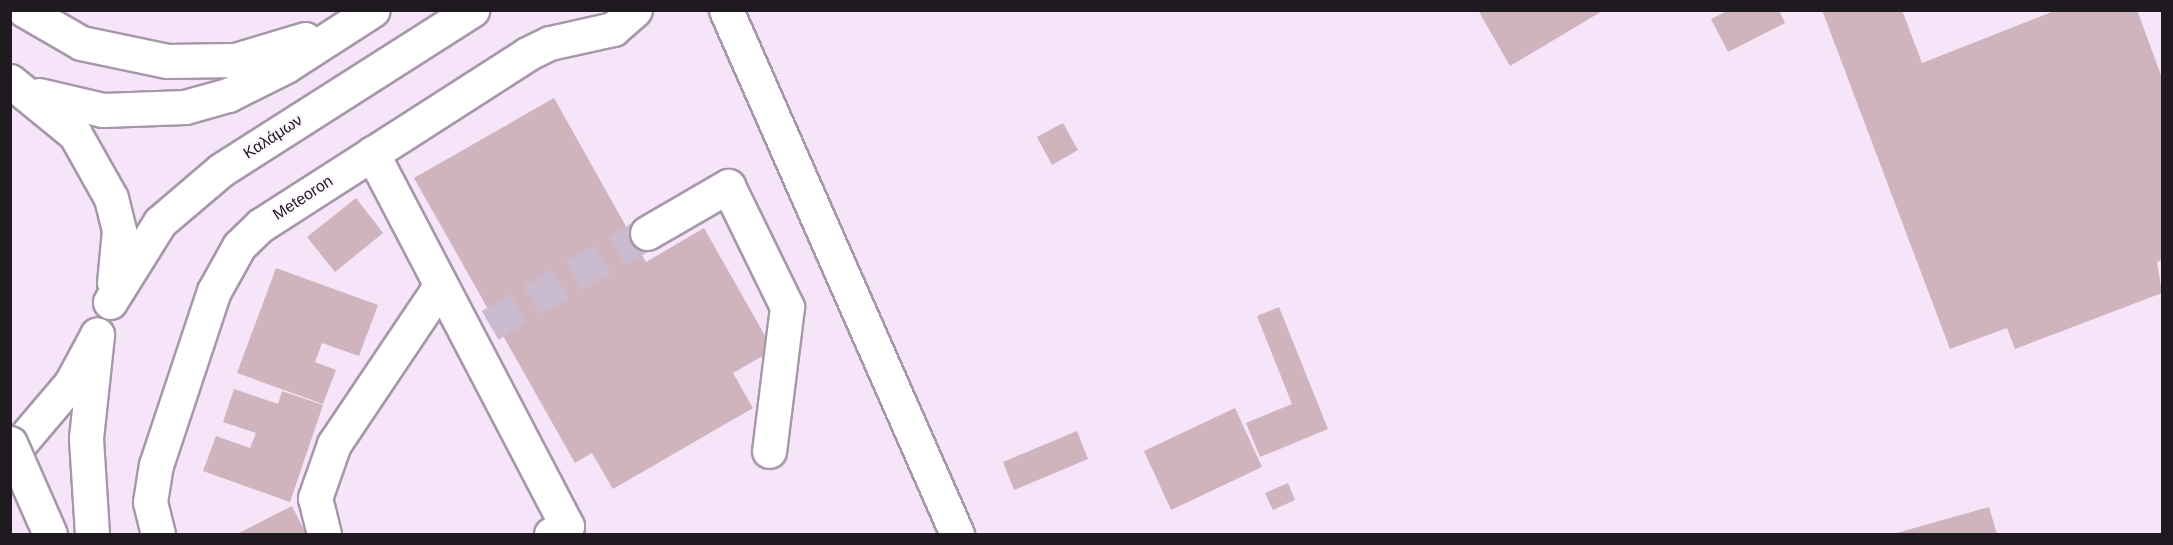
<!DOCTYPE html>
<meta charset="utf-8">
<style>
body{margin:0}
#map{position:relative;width:2173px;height:545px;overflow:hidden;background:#f6e4f9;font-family:Arial,sans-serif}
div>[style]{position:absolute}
.building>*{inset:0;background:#cfb4bd}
.minor-tunnel>*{height:33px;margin-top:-16.5px;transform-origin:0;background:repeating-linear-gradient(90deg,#cbbbce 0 33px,transparent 0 49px)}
.roads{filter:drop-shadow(2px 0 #a797aa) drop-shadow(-2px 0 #a797aa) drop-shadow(0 2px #a797aa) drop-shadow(0 -2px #a797aa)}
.minor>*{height:33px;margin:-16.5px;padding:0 16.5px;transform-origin:16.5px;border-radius:16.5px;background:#fff}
.major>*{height:33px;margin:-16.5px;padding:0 16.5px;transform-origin:16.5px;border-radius:16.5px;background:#fff}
.highway>*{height:33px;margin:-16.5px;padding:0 16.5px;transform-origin:16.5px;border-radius:16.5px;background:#fff}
.bridges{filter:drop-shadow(2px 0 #a797aa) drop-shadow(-2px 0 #a797aa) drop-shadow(0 2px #a797aa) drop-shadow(0 -2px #a797aa)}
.highway-bridge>*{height:33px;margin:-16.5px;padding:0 16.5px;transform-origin:16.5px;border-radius:16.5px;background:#fff}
span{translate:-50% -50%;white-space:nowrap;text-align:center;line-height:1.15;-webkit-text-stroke:5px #fdf6fe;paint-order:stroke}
.street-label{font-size:16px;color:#1f1920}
.frame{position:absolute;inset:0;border:12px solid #1f1920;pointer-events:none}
</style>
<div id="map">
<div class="building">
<div style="clip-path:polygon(1478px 10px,1604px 10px,1510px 66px)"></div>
<div style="clip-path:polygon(1729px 10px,1779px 10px,1785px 23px,1728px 52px,1711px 19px)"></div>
<div style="clip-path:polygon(1822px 10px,1902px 10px,1922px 63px,2057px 10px,2137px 10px,2162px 78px,2162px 260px,2157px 262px,2162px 293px,2015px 349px,2007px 328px,1950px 349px)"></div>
<div style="clip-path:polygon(554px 98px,646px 262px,704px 228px,773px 350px,733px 373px,753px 408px,613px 489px,592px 453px,575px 463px,414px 178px)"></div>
<div style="clip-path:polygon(1063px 123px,1078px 150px,1052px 165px,1037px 137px)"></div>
<div style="clip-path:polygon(356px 198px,383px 233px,335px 272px,307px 237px)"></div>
<div style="clip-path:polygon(276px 268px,378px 305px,359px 356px,322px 343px,315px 362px,336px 370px,323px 404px,237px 373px)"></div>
<div style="clip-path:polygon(1279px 307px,1328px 429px,1260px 457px,1246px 423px,1292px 404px,1257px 316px)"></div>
<div style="clip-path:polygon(234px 389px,278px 404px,282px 391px,323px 405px,290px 502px,203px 471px,216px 436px,250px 448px,256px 433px,223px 422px)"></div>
<div style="clip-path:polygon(1235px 408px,1262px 467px,1171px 510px,1144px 451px)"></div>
<div style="clip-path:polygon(1077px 431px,1088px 459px,1014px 490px,1003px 462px)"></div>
<div style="clip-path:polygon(1288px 483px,1295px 500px,1273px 510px,1265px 493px)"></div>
<div style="clip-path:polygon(292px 506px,306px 534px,237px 534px)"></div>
<div style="clip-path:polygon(1989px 507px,1997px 534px,1893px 534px)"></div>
</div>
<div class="minor-tunnel">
<div style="left:490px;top:325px;width:182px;rotate:-30.4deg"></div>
</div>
<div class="roads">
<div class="minor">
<div style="left:726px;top:10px;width:573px;rotate:66.21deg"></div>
<div style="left:372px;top:153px;width:421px;rotate:62.4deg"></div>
<div style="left:567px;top:526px;width:18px;rotate:153deg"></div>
<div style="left:647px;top:233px;width:94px;rotate:-30.1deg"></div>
<div style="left:728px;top:186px;width:135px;rotate:64deg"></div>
<div style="left:787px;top:307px;width:145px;rotate:97.1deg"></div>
<div style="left:158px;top:534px;width:33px;rotate:-104deg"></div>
<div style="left:150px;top:502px;width:37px;rotate:-81deg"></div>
<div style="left:156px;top:465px;width:183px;rotate:-71.6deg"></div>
<div style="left:214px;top:291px;width:51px;rotate:-60.9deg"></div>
<div style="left:239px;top:246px;width:30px;rotate:-44deg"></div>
<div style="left:261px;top:225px;width:316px;rotate:-32.7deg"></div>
<div style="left:527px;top:54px;width:25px;rotate:-26deg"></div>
<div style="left:550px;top:43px;width:65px;rotate:-12.5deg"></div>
<div style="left:613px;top:29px;width:29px;rotate:-41deg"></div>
<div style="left:324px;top:534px;width:37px;rotate:-104deg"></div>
<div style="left:315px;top:498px;width:57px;rotate:-70.6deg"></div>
<div style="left:334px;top:444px;width:190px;rotate:-56.1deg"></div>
</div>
<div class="major">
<div style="left:24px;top:10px;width:66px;rotate:30.1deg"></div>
<div style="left:81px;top:43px;width:88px;rotate:11.8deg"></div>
<div style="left:167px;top:61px;width:68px;rotate:-0.8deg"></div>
<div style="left:235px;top:60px;width:73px;rotate:-16.7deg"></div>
<div style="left:10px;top:81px;width:84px;rotate:39.2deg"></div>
<div style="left:75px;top:134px;width:73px;rotate:60.6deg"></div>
<div style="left:111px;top:198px;width:33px;rotate:76deg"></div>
<div style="left:119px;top:230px;width:53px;rotate:95.4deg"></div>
<div style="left:39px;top:95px;width:66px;rotate:13.2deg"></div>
<div style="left:103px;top:110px;width:82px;rotate:-2.1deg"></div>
<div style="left:185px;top:107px;width:45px;rotate:-15.6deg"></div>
<div style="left:228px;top:95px;width:65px;rotate:-26.6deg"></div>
<div style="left:286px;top:66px;width:103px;rotate:-32.8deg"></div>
<div style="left:110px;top:302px;width:94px;rotate:-58deg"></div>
<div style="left:160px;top:222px;width:80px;rotate:-40.4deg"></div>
<div style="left:221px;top:170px;width:298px;rotate:-32.5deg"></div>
<div style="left:10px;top:455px;width:94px;rotate:-49.7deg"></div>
<div style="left:71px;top:383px;width:55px;rotate:-61.6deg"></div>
</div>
<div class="highway">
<div style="left:92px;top:534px;width:96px;rotate:-93.6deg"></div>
<div style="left:86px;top:438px;width:104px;rotate:-83.9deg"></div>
</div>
</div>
<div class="bridges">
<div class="highway-bridge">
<div style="left:10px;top:443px;width:99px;rotate:66.3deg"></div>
</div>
</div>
<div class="street-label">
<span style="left:273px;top:137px;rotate:-33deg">Καλάμων</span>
<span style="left:303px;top:198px;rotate:-33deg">Meteoron</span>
</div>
<div class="frame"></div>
</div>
